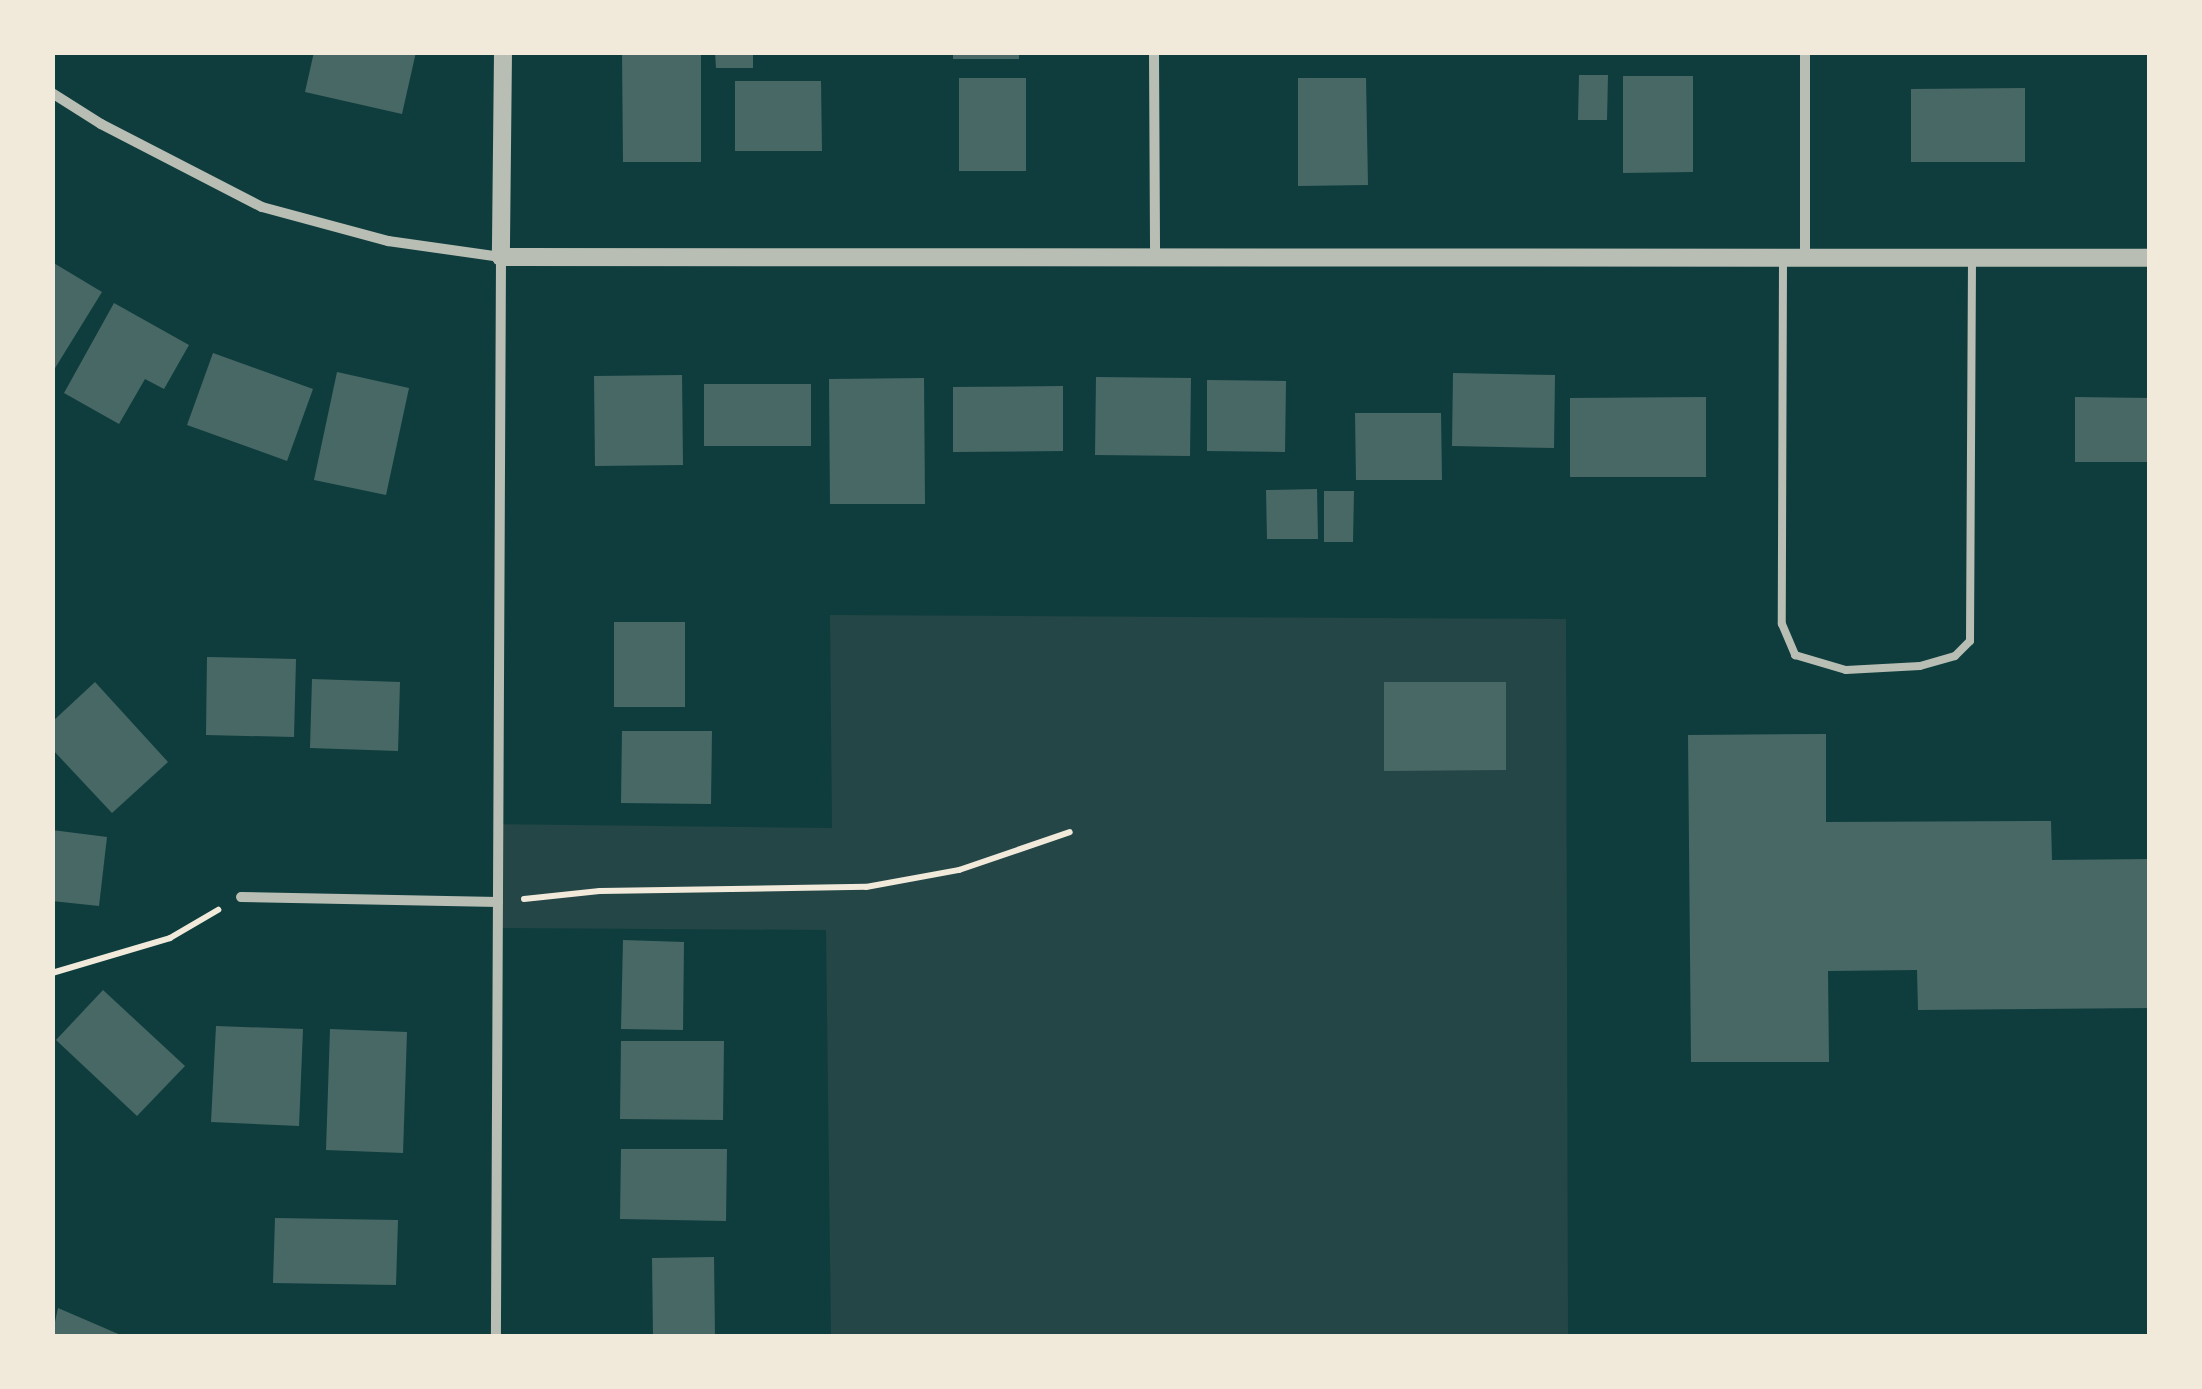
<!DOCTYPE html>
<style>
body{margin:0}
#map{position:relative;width:2202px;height:1389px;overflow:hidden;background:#0f3d3e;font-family:"Sofia Sans Condensed",sans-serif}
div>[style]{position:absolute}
.green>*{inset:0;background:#244646}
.building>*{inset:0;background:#486865}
.path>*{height:6px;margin:-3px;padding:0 3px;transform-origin:3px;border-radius:3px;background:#f1e9da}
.service>*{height:8px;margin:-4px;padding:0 4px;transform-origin:4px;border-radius:4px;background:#b8beb3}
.minor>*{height:10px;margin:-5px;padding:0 5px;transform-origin:5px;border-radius:5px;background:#b8beb3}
.tertiary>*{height:18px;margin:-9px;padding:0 9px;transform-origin:9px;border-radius:9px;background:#b8beb3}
span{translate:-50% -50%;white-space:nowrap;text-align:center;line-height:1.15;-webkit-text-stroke:10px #f1e9da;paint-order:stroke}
.frame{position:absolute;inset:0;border:55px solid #f1e9da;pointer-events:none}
</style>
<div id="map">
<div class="green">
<div style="clip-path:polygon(830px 615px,1566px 619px,1568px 1336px,831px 1336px,826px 930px,495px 928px,495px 824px,832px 828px)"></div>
</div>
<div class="building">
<div style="clip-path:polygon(314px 52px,416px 52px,402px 114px,305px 92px)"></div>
<div style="clip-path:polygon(622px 52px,701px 52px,701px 162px,623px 162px)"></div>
<div style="clip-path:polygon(715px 52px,753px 52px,753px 68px,716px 68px)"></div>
<div style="clip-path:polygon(953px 52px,1019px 52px,1019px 59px,953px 59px)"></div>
<div style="clip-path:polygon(1579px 75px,1608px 75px,1607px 120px,1578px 120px)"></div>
<div style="clip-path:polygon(1623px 76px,1693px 76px,1693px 172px,1623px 173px)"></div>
<div style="clip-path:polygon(959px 78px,1026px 78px,1026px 171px,959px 171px)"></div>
<div style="clip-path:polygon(1298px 78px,1366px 78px,1368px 185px,1298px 186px)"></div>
<div style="clip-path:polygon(735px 81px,821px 81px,822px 151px,735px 151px)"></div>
<div style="clip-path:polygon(2025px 88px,2025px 162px,1911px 162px,1911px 89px)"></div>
<div style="clip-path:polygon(52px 262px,102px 292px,52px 373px)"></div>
<div style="clip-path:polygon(114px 303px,189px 345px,164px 389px,145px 379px,119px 424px,64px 393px)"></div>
<div style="clip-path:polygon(213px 353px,313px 389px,287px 461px,187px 425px)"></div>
<div style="clip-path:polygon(337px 372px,409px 388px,386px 495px,314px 480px)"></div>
<div style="clip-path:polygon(1453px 373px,1555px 375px,1554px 448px,1452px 446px)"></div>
<div style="clip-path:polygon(682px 375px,683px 465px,595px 466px,594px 376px)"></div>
<div style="clip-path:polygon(1096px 377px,1191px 378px,1190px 456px,1095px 455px)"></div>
<div style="clip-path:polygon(924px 378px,925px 504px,830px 504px,829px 379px)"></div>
<div style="clip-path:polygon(1207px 380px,1286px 381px,1285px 452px,1207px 451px)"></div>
<div style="clip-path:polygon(704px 384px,811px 384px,811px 446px,704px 446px)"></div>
<div style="clip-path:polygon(1063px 386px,1063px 451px,953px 452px,953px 387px)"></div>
<div style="clip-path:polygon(1706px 397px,1706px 477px,1570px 477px,1570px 398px)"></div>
<div style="clip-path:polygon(2075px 397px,2150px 398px,2150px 462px,2075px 462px)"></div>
<div style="clip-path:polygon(1355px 413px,1441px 413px,1442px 480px,1356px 480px)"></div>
<div style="clip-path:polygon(1317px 489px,1318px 539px,1267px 539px,1266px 490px)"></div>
<div style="clip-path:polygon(1324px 491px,1354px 491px,1353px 542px,1324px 542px)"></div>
<div style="clip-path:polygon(614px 622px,685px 622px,685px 707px,614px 707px)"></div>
<div style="clip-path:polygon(207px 657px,296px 659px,294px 737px,206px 735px)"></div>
<div style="clip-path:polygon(312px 679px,400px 682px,398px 751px,310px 748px)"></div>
<div style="clip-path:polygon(95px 682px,168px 762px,112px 813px,52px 749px,52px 722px)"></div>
<div style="clip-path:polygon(1384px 682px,1506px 682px,1506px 770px,1384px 771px)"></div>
<div style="clip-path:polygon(622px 731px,712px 731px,711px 804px,621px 803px)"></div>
<div style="clip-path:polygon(1826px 734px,1826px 822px,2051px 821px,2052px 860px,2150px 859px,2150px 1008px,1918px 1010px,1917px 970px,1828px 971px,1829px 1062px,1691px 1062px,1688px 735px)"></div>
<div style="clip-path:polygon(52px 830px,107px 837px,99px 906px,52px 901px)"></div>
<div style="clip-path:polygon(623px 940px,684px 942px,683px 1030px,621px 1029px)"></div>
<div style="clip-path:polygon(103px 990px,185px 1066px,137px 1116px,56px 1040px)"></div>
<div style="clip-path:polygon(216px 1026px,303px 1029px,299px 1126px,211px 1122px)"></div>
<div style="clip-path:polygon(330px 1029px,407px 1032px,403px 1153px,326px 1150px)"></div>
<div style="clip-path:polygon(621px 1041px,724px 1041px,723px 1120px,620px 1119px)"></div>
<div style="clip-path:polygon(621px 1149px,727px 1149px,726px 1221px,620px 1219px)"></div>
<div style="clip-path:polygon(275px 1218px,398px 1220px,396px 1285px,273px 1283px)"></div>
<div style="clip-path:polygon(714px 1257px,715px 1336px,653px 1336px,652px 1258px)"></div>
<div style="clip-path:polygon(58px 1308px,123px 1336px,52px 1336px)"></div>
</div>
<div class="path">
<div style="left:524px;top:899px;width:76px;rotate:-6deg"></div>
<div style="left:600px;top:891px;width:266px;rotate:-0.9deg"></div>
<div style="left:866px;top:887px;width:95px;rotate:-10.4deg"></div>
<div style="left:959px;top:870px;width:117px;rotate:-18.9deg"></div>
<div style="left:52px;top:973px;width:123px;rotate:-16.5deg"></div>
<div style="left:170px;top:938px;width:56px;rotate:-30.3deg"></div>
</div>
<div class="service">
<div style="left:1783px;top:260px;width:364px;rotate:90.2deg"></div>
<div style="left:1782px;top:624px;width:34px;rotate:67deg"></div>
<div style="left:1795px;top:655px;width:53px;rotate:16.4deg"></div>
<div style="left:1846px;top:670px;width:74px;rotate:-3.1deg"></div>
<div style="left:1920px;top:666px;width:36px;rotate:-16deg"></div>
<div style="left:1955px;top:656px;width:21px;rotate:-45deg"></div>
<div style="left:1970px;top:641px;width:382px;rotate:-89.7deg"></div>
</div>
<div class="minor">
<div style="left:1154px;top:52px;width:208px;rotate:89.7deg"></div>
<div style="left:1805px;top:52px;width:207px;rotate:90deg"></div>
<div style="left:52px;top:93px;width:58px;rotate:32.3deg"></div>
<div style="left:101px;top:124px;width:181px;rotate:27.3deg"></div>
<div style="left:262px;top:207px;width:131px;rotate:15.1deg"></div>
<div style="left:388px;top:241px;width:114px;rotate:8.1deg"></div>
<div style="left:501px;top:257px;width:1079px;rotate:90.27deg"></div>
<div style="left:241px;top:897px;width:257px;rotate:1.1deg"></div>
</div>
<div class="tertiary">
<div style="left:503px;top:52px;width:205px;rotate:90.6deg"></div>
<div style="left:501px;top:257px;width:1649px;rotate:0.03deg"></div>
</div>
<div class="frame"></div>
</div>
